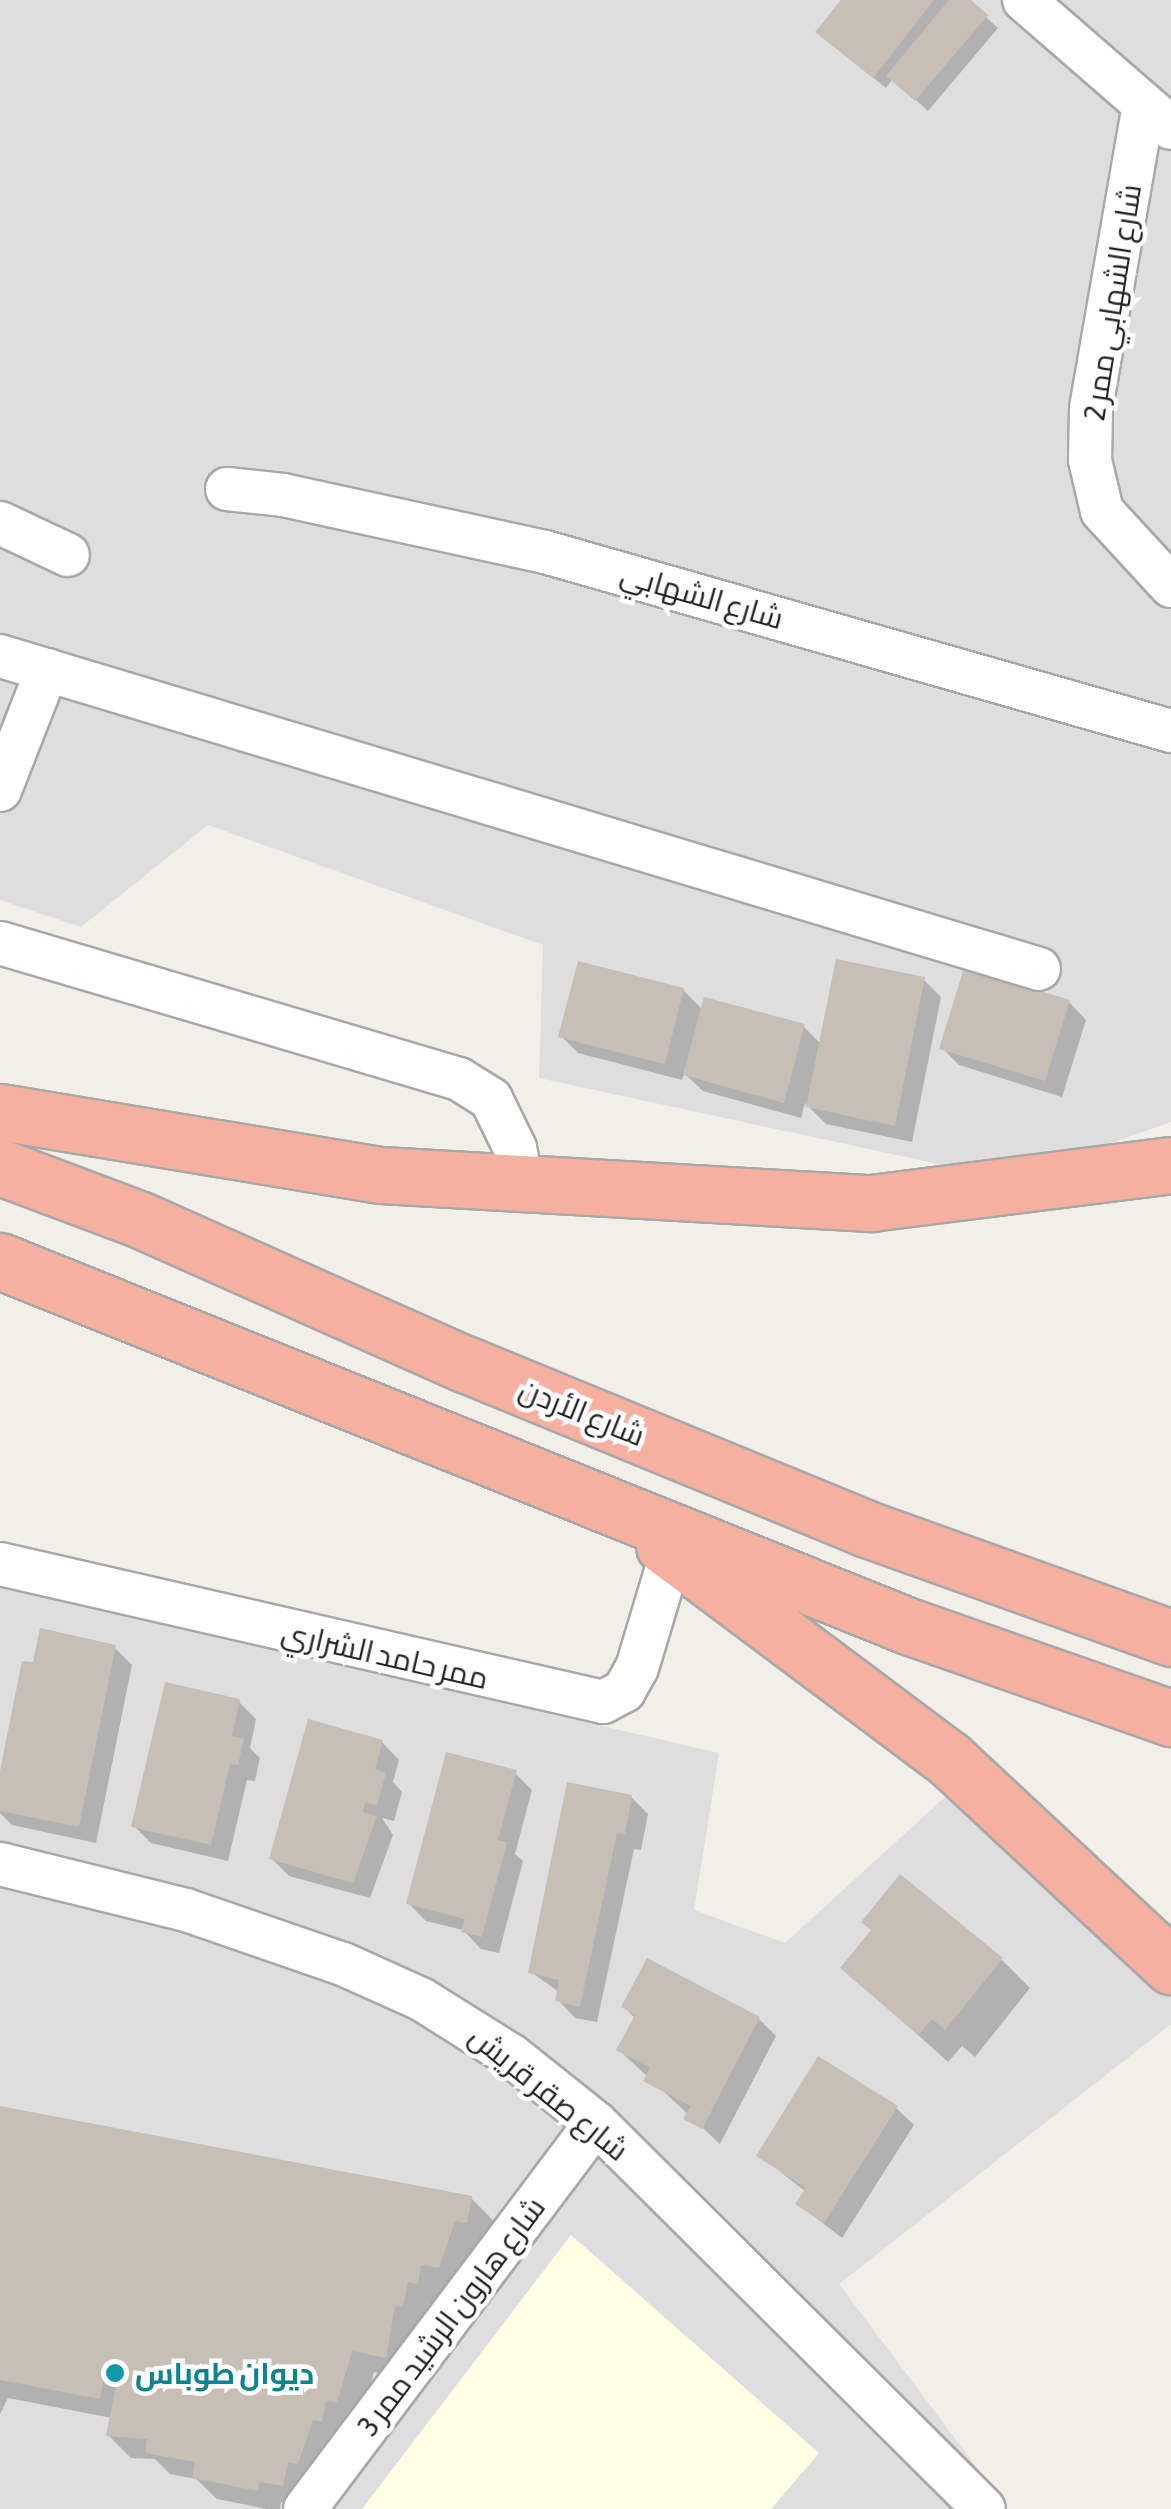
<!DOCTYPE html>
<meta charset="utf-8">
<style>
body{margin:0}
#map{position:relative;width:1171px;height:2509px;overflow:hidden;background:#f2eee8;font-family:"Asap Condensed",Cairo,sans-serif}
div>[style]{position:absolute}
.residential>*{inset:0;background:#dfdede}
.education>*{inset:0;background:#ffffe4}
.shadow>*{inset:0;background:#0003}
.building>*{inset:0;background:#c7beb6}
.roads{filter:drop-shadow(2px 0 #a8a8a8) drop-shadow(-2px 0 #a8a8a8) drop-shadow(0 2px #a8a8a8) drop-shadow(0 -2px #a8a8a8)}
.minor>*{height:42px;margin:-21px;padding:0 21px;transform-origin:21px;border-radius:21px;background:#fff}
.trunk>*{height:55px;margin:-27.5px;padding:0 27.5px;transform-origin:27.5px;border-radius:27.5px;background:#f6b0a0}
.dots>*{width:28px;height:28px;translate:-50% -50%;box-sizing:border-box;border:5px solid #fff;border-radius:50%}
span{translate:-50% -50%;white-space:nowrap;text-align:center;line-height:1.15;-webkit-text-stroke:9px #fff;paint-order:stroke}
.street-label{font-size:30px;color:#212121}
.culture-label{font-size:30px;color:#0d838f;font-weight:700}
.left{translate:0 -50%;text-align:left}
</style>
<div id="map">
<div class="residential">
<div style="clip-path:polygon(0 0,1171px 0,1171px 1122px,1008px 1179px,539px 1078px,543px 945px,208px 825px,81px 927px,0 900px)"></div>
<div style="clip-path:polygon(0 1586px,719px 1753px,694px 1910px,785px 1943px,945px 1797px,1171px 1987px,1171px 2024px,839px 2284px,1008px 2509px,0 2509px)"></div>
</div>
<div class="education">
<div style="clip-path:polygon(571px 2235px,819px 2453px,771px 2509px,362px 2509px)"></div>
</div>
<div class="shadow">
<div style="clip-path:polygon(844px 0,967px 0,998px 28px,928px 111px,893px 79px,886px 88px,830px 43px)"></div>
<div style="clip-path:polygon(924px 980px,941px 997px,912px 1142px,826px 1124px,805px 1103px,801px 1118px,703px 1091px,684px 1073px,682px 1080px,578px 1053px,561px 1036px,683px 990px,703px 1010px,804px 1027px,821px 1044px)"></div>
<div style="clip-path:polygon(1069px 1002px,1086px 1020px,1062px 1097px,959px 1065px,942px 1048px)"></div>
<div style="clip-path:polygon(115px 1648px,132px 1665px,96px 1843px,12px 1825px,0 1813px,0 1784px)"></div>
<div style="clip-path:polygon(239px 1702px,256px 1719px,250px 1748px,260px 1758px,255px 1781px,247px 1780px,228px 1861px,151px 1843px,134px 1826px)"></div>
<div style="clip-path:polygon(382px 1742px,399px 1760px,393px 1782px,402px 1792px,394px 1821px,382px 1818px,393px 1835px,370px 1898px,289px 1876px,272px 1859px)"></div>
<div style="clip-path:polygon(515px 1773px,532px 1790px,515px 1854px,523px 1861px,499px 1953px,481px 1949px,463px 1930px,426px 1921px,409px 1904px)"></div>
<div style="clip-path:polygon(631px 1797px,648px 1814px,641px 1850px,634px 1849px,597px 2022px,575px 2018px,558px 2000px,559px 1992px,531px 1972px)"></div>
<div style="clip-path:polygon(1002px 1960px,1030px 1988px,975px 2057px,962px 2046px,948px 2062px,844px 1968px)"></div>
<div style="clip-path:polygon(624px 2007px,759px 2019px,776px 2036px,720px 2144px,619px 2050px,636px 2019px)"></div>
<div style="clip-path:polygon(896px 2108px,914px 2125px,842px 2238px,798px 2204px,806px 2192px,759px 2155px)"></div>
<div style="clip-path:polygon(0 2109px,471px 2198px,493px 2220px,489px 2244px,477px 2242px,460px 2289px,443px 2286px,440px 2305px,430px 2303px,407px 2378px,374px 2372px,359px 2423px,305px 2507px,281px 2502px,280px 2509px,267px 2509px,217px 2499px,196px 2479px,170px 2474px,155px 2459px,131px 2458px,109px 2436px,112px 2418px,8px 2398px,0 2414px)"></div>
</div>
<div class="building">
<div style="clip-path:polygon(841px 0,934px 0,873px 78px,815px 32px)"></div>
<div style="clip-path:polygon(949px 0,971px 0,988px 15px,915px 101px,886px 76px)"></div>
<div style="clip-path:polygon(836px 959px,925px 977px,895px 1126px,806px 1107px)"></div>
<div style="clip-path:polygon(578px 961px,684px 988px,665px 1064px,558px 1037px)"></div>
<div style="clip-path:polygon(964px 968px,1070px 1000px,1045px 1081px,939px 1049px)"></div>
<div style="clip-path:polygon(704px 997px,805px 1024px,784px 1103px,683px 1075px)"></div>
<div style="clip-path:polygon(40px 1628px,116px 1645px,79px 1827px,0 1811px,0 1771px,22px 1661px,33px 1662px)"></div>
<div style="clip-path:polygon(165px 1682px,240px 1699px,232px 1736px,244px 1739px,238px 1765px,230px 1764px,211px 1845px,131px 1827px)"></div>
<div style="clip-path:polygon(308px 1719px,383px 1740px,375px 1769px,386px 1773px,377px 1805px,365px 1803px,363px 1812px,377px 1816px,353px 1883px,269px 1859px)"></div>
<div style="clip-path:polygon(446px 1752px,517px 1770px,498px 1840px,507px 1842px,482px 1937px,461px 1932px,465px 1919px,406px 1904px)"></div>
<div style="clip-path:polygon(567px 1782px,632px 1795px,625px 1835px,617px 1833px,580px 2007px,555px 2001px,559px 1980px,528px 1973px)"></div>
<div style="clip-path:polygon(900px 1874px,1003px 1958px,945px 2030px,932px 2019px,918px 2035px,840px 1968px,871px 1930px,861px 1922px)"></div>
<div style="clip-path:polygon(647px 1958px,760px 2017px,702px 2129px,683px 2119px,691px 2106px,643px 2081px,650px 2068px,616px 2050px,635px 2015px,621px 2007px)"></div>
<div style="clip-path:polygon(818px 2056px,898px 2106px,824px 2223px,795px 2204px,806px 2188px,756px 2156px)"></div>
<div style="clip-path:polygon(0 2106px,472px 2196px,467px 2223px,455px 2221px,439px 2268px,421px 2265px,418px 2284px,408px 2282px,403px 2307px,395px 2306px,386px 2358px,352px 2351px,337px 2403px,326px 2401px,322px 2422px,313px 2420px,298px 2464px,288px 2462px,283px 2486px,259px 2482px,258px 2491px,192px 2478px,195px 2462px,145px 2453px,147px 2439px,106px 2436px,117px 2380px,104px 2378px,100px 2399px,0 2380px)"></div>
</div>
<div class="roads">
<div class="minor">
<div style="left:1024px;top:0;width:195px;rotate:41deg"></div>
<div style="left:1143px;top:110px;width:303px;rotate:99.9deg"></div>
<div style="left:1091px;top:409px;width:51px;rotate:91.1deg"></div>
<div style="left:1090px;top:460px;width:52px;rotate:76.8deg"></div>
<div style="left:1102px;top:511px;width:102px;rotate:47.4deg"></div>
<div style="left:227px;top:489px;width:56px;rotate:6.1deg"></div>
<div style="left:283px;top:495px;width:268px;rotate:12.3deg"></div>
<div style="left:545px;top:552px;width:651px;rotate:15.96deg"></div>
<div style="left:0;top:523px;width:75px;rotate:25.2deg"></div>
<div style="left:0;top:656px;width:1085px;rotate:16.76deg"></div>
<div style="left:0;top:790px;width:129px;rotate:-68.6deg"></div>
<div style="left:0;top:943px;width:479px;rotate:16.5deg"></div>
<div style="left:459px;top:1079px;width:38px;rotate:32deg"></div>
<div style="left:491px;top:1099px;width:55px;rotate:63.9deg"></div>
<div style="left:515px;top:1148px;width:36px;rotate:79deg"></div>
<div style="left:0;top:1564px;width:619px;rotate:12.89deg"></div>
<div style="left:603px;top:1702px;width:24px;rotate:-28deg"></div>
<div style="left:624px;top:1691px;width:26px;rotate:-61deg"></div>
<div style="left:637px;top:1668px;width:122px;rotate:-73.3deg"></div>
<div style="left:0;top:1864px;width:192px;rotate:13.9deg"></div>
<div style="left:186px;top:1910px;width:166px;rotate:19deg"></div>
<div style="left:343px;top:1964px;width:85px;rotate:24.2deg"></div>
<div style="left:421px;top:1999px;width:107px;rotate:32.1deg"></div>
<div style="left:512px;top:2056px;width:107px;rotate:38.6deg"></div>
<div style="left:596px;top:2123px;width:547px;rotate:44.85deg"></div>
<div style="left:305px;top:2509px;width:483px;rotate:-53deg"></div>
</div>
<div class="trunk">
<div style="left:0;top:1112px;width:386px;rotate:9.4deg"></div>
<div style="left:381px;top:1175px;width:491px;rotate:3.3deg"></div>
<div style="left:871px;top:1203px;width:302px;rotate:-7.2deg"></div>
<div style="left:0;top:1167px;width:151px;rotate:20.6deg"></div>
<div style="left:141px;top:1220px;width:355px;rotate:24deg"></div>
<div style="left:465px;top:1364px;width:431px;rotate:22.3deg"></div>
<div style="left:864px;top:1528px;width:326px;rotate:19.7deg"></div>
<div style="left:0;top:1261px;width:979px;rotate:21.9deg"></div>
<div style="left:908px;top:1626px;width:279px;rotate:19.3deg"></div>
<div style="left:664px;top:1546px;width:356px;rotate:36.8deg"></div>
<div style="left:949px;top:1759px;width:304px;rotate:43deg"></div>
</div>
</div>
<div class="dots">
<div style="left:115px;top:2373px;background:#0f9aa8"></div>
</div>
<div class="street-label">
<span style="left:1112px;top:302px;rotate:-81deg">شارع الشهابي ممر 2</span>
<span style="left:702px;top:596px;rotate:16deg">شارع الشهابي</span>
<span style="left:582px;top:1412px;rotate:22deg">شارع الأردن</span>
<span style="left:385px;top:1655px;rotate:13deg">ممر حامد الشراري</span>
<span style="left:549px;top:2093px;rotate:39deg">شارع صقر قريش</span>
<span style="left:451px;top:2316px;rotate:-53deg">شارع هارون الرشيد ممر 3</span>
</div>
<div class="culture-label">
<span class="left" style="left:135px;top:2373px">ديوان طوباس</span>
</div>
</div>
